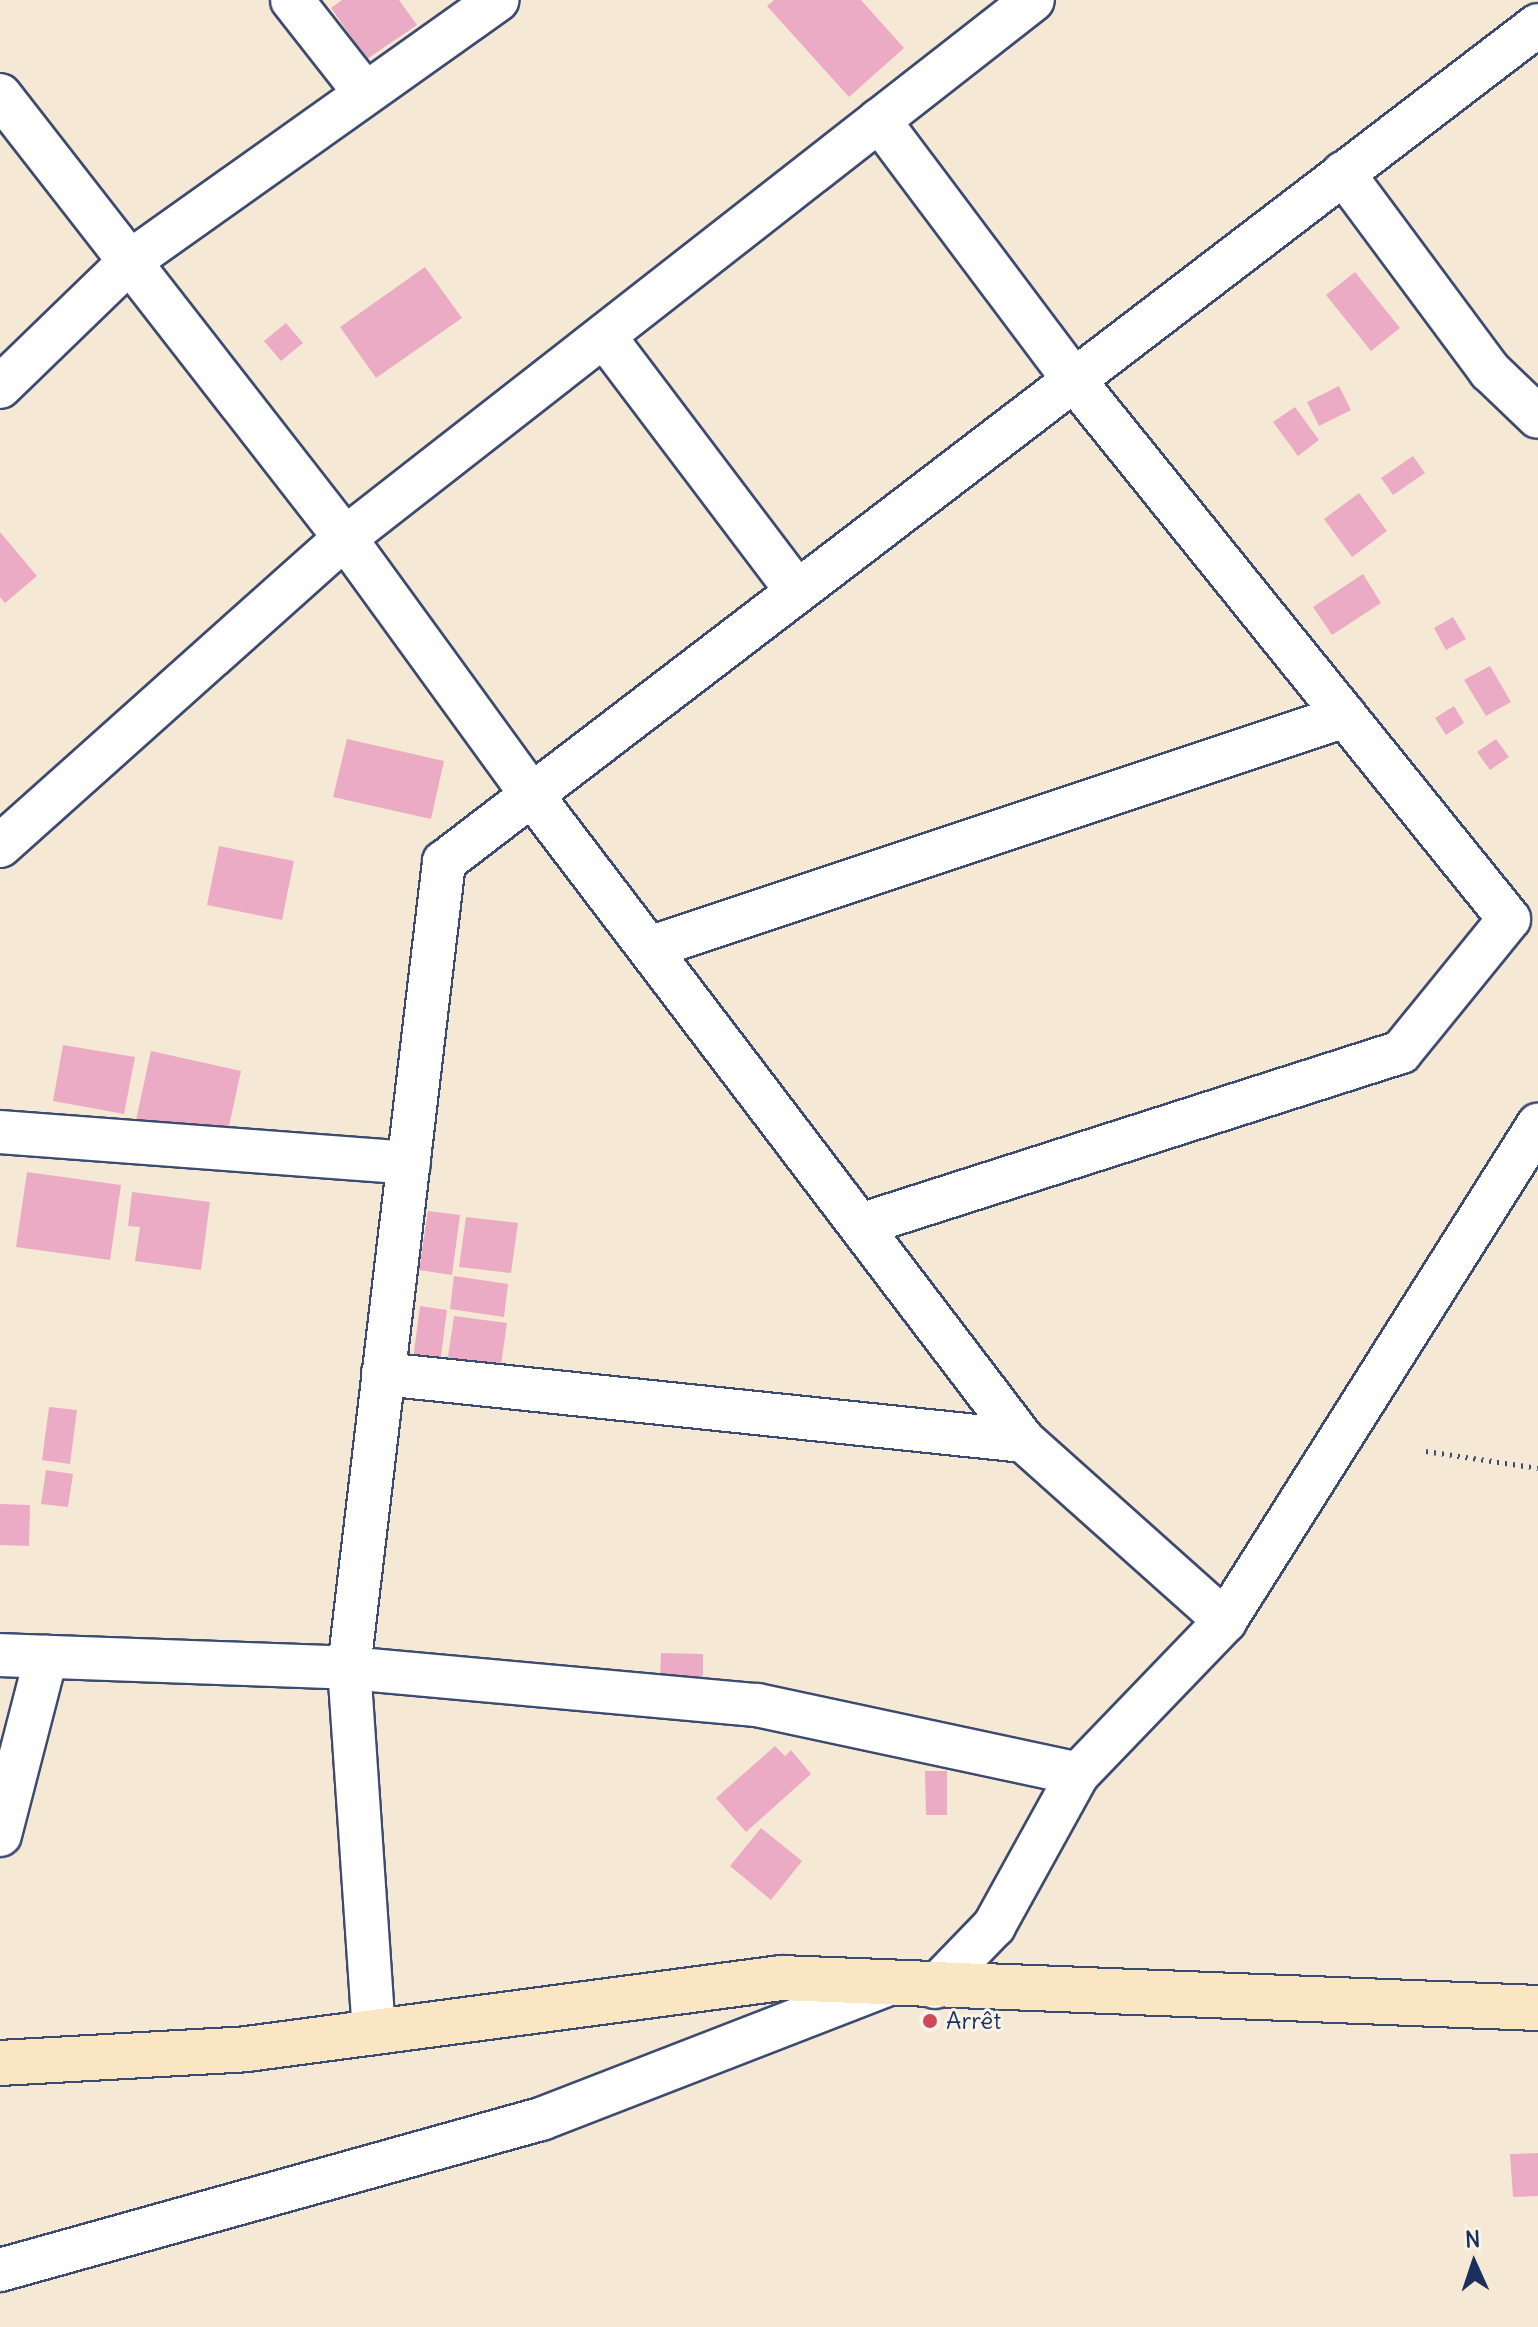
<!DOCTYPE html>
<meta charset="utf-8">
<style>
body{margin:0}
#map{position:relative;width:1538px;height:2327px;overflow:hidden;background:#f5e9d5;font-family:Delius,sans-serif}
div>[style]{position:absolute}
.building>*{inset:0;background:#ecabc4}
.path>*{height:5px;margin-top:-2.5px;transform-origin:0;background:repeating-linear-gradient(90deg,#3c4b70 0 2px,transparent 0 8px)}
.roads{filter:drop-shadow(2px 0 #3c4b70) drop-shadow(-2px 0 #3c4b70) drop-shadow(0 2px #3c4b70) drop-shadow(0 -2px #3c4b70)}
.street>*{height:42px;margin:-21px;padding:0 21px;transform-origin:21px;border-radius:21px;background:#fff}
.secondary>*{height:44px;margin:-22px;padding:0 22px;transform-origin:22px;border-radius:22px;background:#fbe6c4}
.dots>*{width:22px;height:22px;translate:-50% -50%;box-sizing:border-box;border:4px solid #f7f3e8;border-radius:50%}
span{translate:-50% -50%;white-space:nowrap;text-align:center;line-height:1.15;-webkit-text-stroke:6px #f7f3e8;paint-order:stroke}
.poi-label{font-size:24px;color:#1b2f5e}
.left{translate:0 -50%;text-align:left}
.north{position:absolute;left:1434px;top:2223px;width:80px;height:80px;-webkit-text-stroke:6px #f7f3e8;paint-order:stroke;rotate:357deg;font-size:22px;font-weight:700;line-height:32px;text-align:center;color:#1b2f5e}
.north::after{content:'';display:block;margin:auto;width:28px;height:36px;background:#1b2f5e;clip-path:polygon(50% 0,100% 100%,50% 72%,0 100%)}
</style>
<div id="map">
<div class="building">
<div style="clip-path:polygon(342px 0,399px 0,417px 25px,367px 59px,331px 8px)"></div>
<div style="clip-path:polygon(774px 0,861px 0,904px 48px,849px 97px,767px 6px)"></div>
<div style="clip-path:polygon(425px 267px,462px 318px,376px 378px,340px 327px)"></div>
<div style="clip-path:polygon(1355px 272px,1400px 328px,1371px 351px,1326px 295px)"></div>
<div style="clip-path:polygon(286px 323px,303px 343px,281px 361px,264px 341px)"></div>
<div style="clip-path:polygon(1339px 386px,1351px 410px,1319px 426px,1307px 402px)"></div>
<div style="clip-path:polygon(1295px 407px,1319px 440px,1298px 456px,1273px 422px)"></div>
<div style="clip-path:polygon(1413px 456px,1425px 473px,1393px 495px,1381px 478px)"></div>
<div style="clip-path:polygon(1359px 493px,1387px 531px,1352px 557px,1324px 519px)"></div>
<div style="clip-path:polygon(0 532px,37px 576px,5px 603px,0 597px)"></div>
<div style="clip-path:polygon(1363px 574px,1381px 603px,1332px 635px,1313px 607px)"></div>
<div style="clip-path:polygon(1453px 617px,1466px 639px,1446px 650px,1434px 628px)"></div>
<div style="clip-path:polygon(1490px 666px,1511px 702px,1486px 716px,1464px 680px)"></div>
<div style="clip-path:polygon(1454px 706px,1464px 723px,1446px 735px,1435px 718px)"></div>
<div style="clip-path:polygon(347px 739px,444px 761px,431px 819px,333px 797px)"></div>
<div style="clip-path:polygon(1496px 739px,1509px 757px,1490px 770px,1477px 752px)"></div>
<div style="clip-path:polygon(219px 846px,294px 861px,282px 920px,207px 905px)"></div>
<div style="clip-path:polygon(63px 1045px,135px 1057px,124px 1114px,53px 1101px)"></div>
<div style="clip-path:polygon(151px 1051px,241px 1071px,226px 1140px,136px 1120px)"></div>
<div style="clip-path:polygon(27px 1172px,121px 1185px,110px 1260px,16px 1247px)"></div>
<div style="clip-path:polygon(132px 1192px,210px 1202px,201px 1270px,135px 1261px,140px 1227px,128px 1226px)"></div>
<div style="clip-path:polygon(428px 1211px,460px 1215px,452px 1275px,419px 1270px)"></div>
<div style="clip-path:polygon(466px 1217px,518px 1223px,511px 1273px,459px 1267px)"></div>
<div style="clip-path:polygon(454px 1276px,508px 1284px,504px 1317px,450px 1309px)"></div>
<div style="clip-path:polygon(420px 1306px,447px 1310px,440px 1364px,413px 1360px)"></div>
<div style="clip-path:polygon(454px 1316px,507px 1323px,500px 1372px,447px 1364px)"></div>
<div style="clip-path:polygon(49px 1407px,77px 1410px,70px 1464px,42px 1460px)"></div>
<div style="clip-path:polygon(46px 1470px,73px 1474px,68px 1507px,41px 1504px)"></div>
<div style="clip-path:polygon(0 1504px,30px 1505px,29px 1546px,0 1545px)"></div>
<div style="clip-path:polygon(661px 1653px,703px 1654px,703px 1679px,660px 1678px)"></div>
<div style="clip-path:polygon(775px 1746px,785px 1756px,791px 1750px,811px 1774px,746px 1832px,716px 1798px)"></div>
<div style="clip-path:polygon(925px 1771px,947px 1771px,947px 1815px,926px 1815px)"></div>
<div style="clip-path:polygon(761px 1828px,802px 1861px,771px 1900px,730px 1866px)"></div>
<div style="clip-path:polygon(1538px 2153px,1538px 2196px,1513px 2197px,1510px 2154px)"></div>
</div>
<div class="path">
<div style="left:1426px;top:1451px;width:113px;rotate:8.6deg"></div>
</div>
<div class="roads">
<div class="street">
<div style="left:292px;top:0;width:118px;rotate:51.9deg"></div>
<div style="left:0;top:95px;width:561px;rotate:52.09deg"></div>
<div style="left:345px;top:538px;width:318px;rotate:54deg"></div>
<div style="left:532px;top:795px;width:812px;rotate:52.71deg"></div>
<div style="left:1024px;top:1441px;width:270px;rotate:41.8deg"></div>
<div style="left:1343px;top:173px;width:247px;rotate:53.4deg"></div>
<div style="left:1490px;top:371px;width:66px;rotate:43.8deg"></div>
<div style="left:604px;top:336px;width:320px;rotate:52.9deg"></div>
<div style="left:0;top:387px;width:180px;rotate:-44.1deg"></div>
<div style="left:129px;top:262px;width:452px;rotate:-35.4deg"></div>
<div style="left:0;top:846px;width:462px;rotate:-41.8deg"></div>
<div style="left:345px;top:538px;width:873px;rotate:-38.02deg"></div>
<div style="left:649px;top:948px;width:734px;rotate:-18.43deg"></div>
<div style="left:0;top:1132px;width:410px;rotate:4.3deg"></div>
<div style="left:860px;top:1225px;width:568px;rotate:-17.73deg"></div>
<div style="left:1401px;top:1052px;width:171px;rotate:-50.9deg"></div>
<div style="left:1509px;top:919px;width:693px;rotate:-128.91deg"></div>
<div style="left:1074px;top:380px;width:325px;rotate:-126.9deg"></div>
<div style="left:383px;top:1374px;width:644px;rotate:5.97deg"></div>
<div style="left:0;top:1655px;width:349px;rotate:2.1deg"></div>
<div style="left:349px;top:1668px;width:410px;rotate:5.2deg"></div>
<div style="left:757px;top:1705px;width:328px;rotate:12.1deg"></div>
<div style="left:0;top:1835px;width:184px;rotate:-75.5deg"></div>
<div style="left:935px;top:1987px;width:85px;rotate:-46deg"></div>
<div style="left:994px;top:1926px;width:174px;rotate:-61.1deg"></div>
<div style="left:1078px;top:1774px;width:212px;rotate:-46.1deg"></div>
<div style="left:1225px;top:1621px;width:587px;rotate:-57.75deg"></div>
<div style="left:374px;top:2033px;width:366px;rotate:-93.9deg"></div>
<div style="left:349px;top:1668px;width:812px;rotate:-83.28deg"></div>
<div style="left:444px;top:862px;width:1377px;rotate:-37.42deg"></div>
<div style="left:0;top:2270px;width:562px;rotate:-15.6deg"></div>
<div style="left:541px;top:2119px;width:371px;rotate:-21.2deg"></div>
</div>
<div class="secondary">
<div style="left:0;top:2063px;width:247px;rotate:-3.2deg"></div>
<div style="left:247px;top:2049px;width:539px;rotate:-7.57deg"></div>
<div style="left:781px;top:1978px;width:758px;rotate:2.27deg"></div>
</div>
</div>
<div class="dots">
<div style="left:930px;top:2021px;background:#d1495b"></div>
</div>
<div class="poi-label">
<span class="left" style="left:946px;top:2021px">Arrêt</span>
</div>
<div class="north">N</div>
</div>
